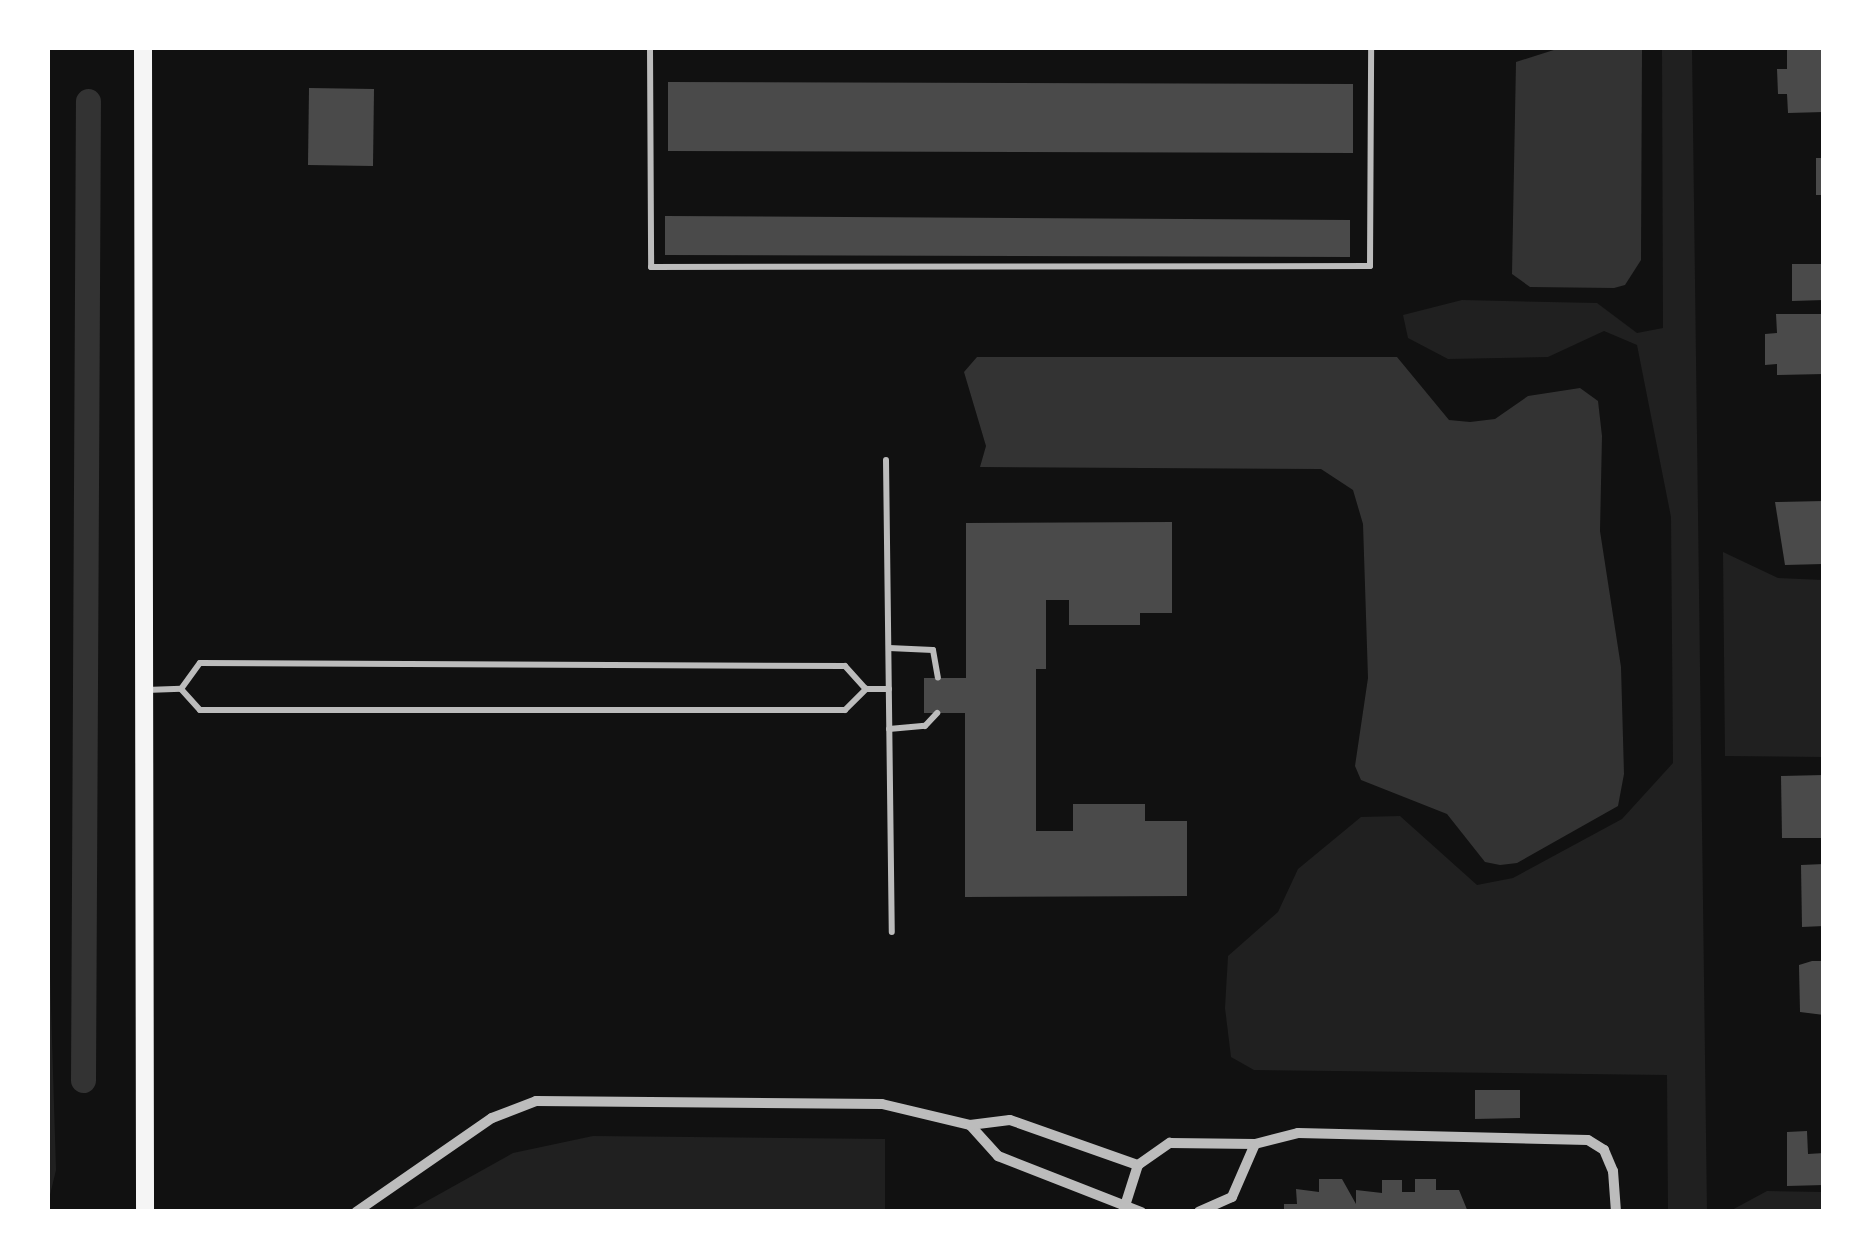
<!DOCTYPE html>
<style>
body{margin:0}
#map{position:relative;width:1871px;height:1259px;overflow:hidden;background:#111;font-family:"PT Sans",sans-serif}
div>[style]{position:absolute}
.green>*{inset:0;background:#202020}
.water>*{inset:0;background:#333}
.canal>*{height:25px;margin:-12.5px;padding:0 12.5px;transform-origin:12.5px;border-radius:12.5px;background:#333}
.building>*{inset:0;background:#4a4a4a}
.service>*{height:6px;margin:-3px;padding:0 3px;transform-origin:3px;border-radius:3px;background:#bcbcbc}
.minor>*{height:10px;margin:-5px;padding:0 5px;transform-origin:5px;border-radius:5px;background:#bcbcbc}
.secondary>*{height:18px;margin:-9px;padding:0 9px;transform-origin:9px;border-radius:9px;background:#f5f5f5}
span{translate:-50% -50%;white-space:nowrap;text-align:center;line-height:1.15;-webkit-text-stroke:10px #fff;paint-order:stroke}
.frame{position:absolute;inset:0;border:50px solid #fff;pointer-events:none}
</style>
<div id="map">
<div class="green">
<div style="clip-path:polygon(1662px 48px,1692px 48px,1707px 1212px,1668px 1211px,1667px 1075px,1254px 1070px,1231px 1057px,1225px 1008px,1228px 956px,1278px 912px,1298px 869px,1361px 817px,1400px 816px,1477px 885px,1513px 878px,1622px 819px,1673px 763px,1671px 517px,1637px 345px,1604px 331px,1548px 357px,1448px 359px,1408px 338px,1403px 315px,1462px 300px,1597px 303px,1637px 333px,1663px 328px)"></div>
<div style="clip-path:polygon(1723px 552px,1778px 578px,1823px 580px,1823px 757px,1725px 756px)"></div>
<div style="clip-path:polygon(48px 910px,56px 1170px,48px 1203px)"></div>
<div style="clip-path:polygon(593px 1136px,885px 1139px,885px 1211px,409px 1211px,513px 1153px)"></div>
<div style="clip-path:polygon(1767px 1191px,1823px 1192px,1823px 1211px,1730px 1211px)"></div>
</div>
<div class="water">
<div style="clip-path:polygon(1560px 48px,1642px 48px,1641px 260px,1625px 285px,1614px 288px,1530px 287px,1512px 274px,1516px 62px)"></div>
<div style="clip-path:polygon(977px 357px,1397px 357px,1449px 420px,1470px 422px,1495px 419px,1528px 396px,1580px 388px,1598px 401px,1602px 436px,1600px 531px,1621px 667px,1624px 774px,1618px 806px,1517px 863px,1500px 865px,1485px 862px,1447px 814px,1361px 780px,1355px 766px,1368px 678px,1363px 524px,1353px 490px,1321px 469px,980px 467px,986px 446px,964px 372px)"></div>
</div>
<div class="canal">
<div style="left:83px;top:1080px;width:979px;rotate:-89.71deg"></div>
</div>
<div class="building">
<div style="clip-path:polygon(1787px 48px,1824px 48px,1824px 112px,1788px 113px,1787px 94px,1778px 94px,1777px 69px,1787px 69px)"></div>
<div style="clip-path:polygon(668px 82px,1353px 84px,1353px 153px,668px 151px)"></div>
<div style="clip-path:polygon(309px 88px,374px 89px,373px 166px,308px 165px)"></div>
<div style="clip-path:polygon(1816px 158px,1824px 158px,1824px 195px,1816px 195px)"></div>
<div style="clip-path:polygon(665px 216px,1350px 220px,1350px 257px,665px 255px)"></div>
<div style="clip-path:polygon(1792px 264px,1824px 264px,1824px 300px,1792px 301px)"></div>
<div style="clip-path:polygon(1776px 314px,1824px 314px,1824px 374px,1777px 375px,1777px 364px,1765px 365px,1765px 334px,1777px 333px)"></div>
<div style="clip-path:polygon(1824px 501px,1823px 564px,1785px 565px,1775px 502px)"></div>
<div style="clip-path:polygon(1172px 522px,1172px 613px,1140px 613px,1140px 625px,1069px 625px,1069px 600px,1046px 600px,1046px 669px,1036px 669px,1036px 831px,1073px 831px,1073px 804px,1145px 804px,1145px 821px,1187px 821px,1187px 896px,965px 897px,965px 713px,924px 713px,924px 678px,966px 678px,966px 523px)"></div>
<div style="clip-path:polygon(1824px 775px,1824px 838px,1782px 838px,1781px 776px)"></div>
<div style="clip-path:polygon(1824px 864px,1824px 926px,1802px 927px,1801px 865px)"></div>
<div style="clip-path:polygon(1812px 961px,1824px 961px,1824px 1015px,1800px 1012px,1799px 965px)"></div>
<div style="clip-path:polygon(1475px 1090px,1520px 1090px,1520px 1118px,1475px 1119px)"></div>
<div style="clip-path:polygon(1807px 1131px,1808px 1154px,1824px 1153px,1824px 1185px,1787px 1186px,1787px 1132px)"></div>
<div style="clip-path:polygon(1319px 1179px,1342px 1179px,1356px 1204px,1356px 1190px,1382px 1193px,1382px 1180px,1402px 1180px,1402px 1192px,1415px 1192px,1415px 1179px,1436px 1179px,1436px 1190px,1459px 1190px,1468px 1212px,1284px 1212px,1284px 1204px,1297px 1204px,1296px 1189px,1319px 1192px)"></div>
</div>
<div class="service">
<div style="left:650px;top:48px;width:219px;rotate:89.7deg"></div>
<div style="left:651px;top:267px;width:719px;rotate:-0.08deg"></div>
<div style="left:1370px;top:266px;width:218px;rotate:-89.7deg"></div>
<div style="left:886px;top:460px;width:472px;rotate:89.3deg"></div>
<div style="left:889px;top:648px;width:44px;rotate:2.6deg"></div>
<div style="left:933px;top:650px;width:28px;rotate:80deg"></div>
<div style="left:181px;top:689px;width:32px;rotate:-54deg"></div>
<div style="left:200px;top:663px;width:645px;rotate:0.27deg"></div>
<div style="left:845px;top:666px;width:31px;rotate:48deg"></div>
<div style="left:146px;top:690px;width:35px;rotate:-2deg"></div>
<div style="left:181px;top:689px;width:28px;rotate:48deg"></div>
<div style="left:200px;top:710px;width:645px"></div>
<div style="left:845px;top:710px;width:30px;rotate:-45deg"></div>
<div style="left:866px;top:689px;width:23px"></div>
<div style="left:889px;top:729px;width:36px;rotate:-5deg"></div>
<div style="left:925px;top:726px;width:18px;rotate:-47deg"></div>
</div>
<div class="minor">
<div style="left:970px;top:1125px;width:42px;rotate:47.9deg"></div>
<div style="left:998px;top:1156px;width:154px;rotate:21.4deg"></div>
<div style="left:1255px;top:1144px;width:44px;rotate:-14.3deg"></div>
<div style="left:1298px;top:1133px;width:290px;rotate:1.4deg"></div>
<div style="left:1588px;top:1140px;width:19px;rotate:32deg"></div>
<div style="left:1604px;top:1150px;width:23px;rotate:67deg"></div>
<div style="left:1613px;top:1171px;width:41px;rotate:85.8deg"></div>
<div style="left:356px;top:1212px;width:165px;rotate:-34.7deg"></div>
<div style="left:492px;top:1118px;width:47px;rotate:-21.1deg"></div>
<div style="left:536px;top:1101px;width:346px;rotate:0.5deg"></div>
<div style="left:882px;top:1104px;width:90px;rotate:13.4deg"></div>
<div style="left:970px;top:1125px;width:40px;rotate:-7.1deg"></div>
<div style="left:1010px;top:1120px;width:136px;rotate:19.4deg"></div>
<div style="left:1123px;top:1212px;width:49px;rotate:-72.3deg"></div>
<div style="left:1138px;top:1165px;width:39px;rotate:-35deg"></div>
<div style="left:1170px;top:1143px;width:85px;rotate:0.7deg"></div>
<div style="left:1255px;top:1144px;width:58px;rotate:113.5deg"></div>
<div style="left:1232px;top:1197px;width:36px;rotate:156deg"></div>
</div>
<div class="secondary">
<div style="left:143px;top:48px;width:1164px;rotate:89.9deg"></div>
</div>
<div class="frame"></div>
</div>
